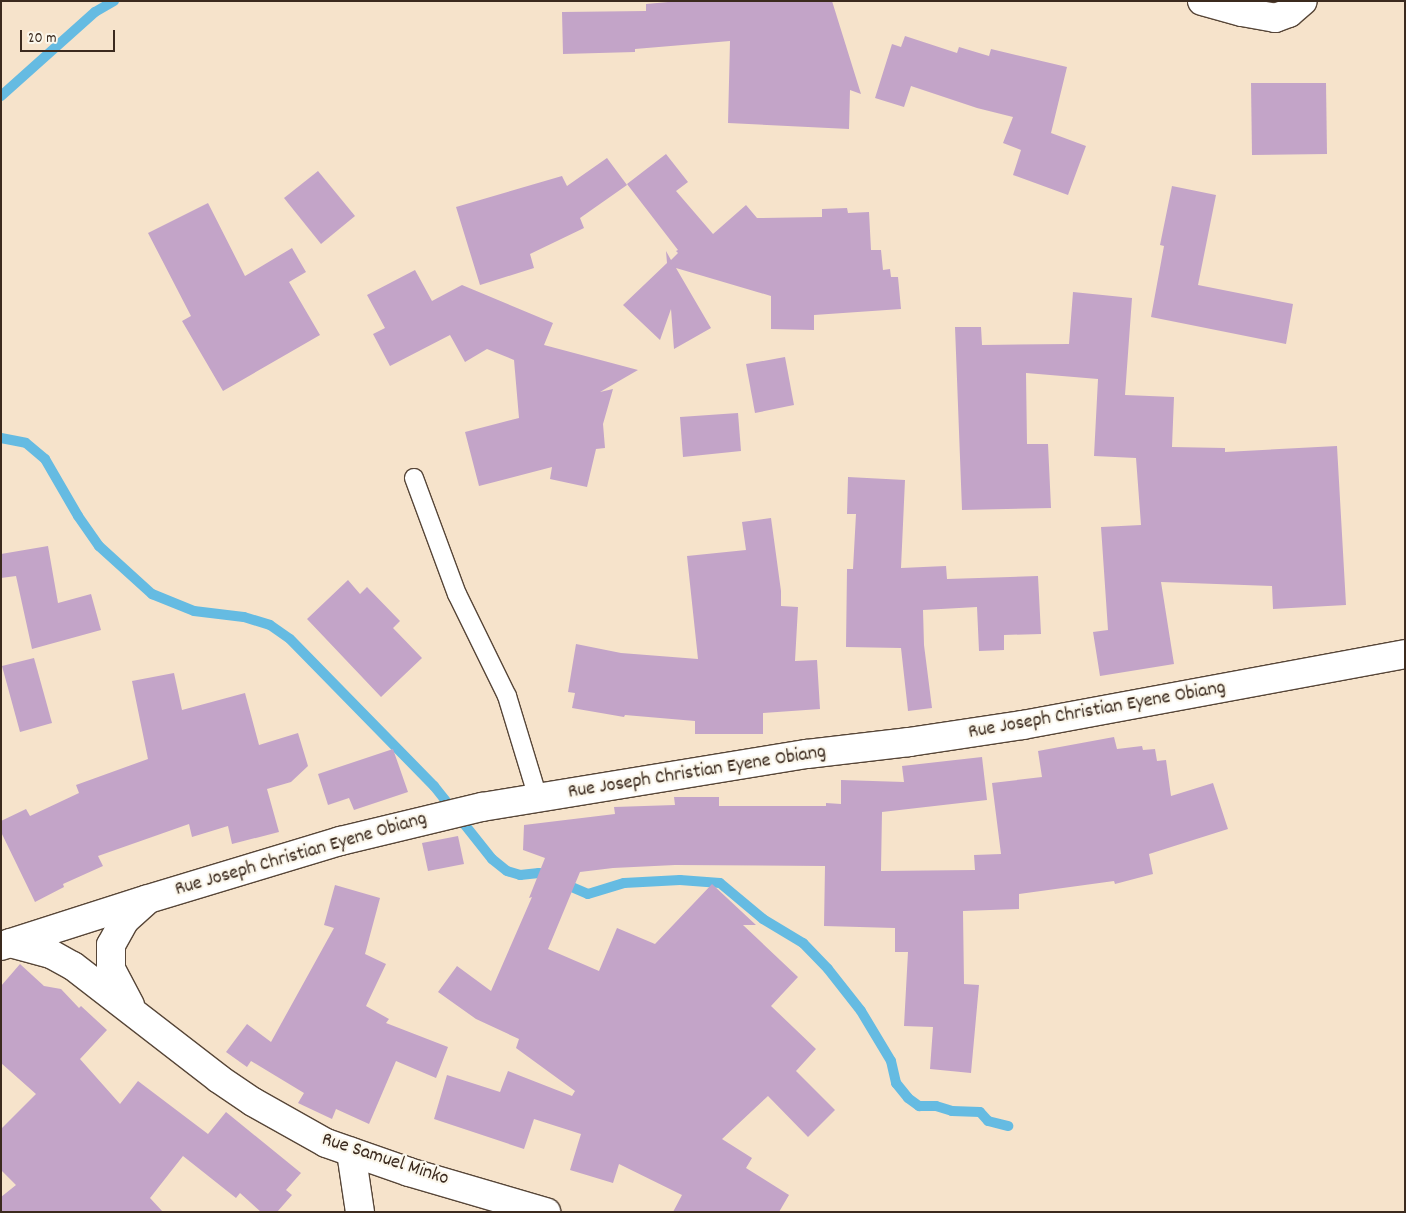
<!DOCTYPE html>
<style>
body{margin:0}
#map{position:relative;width:1406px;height:1213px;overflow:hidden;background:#f6e3cb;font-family:Dekko,sans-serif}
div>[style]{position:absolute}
.stream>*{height:10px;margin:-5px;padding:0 5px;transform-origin:5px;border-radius:5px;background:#65bbe2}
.building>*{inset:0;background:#c3a4c8}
.roads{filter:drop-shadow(1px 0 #574638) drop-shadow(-1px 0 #574638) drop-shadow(0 1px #574638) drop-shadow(0 -1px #574638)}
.lane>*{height:18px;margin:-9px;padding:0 9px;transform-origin:9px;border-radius:9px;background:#fff}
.street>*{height:28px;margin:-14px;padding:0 14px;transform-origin:14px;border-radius:14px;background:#fff}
.secondary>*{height:28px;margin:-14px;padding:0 14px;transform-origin:14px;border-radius:14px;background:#fff}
span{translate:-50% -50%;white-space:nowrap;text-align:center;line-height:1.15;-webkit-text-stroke:4.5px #fbf7ec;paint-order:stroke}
.street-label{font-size:20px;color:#3b2a1e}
.frame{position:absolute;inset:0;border:2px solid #3b2a1e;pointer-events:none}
.scale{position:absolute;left:20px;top:30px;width:95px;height:22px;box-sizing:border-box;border:2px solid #3b2a1e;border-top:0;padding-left:6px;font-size:15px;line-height:18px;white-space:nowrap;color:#3b2a1e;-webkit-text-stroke:4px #fbf7ec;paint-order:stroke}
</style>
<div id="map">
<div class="stream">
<div style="left:1px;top:96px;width:126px;rotate:-41.8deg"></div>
<div style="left:95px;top:12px;width:22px;rotate:-30deg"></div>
<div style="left:1px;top:438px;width:25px;rotate:11deg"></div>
<div style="left:26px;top:443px;width:25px;rotate:40deg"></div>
<div style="left:45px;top:459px;width:66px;rotate:59.9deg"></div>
<div style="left:78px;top:516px;width:37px;rotate:55deg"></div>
<div style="left:99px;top:546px;width:72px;rotate:42.2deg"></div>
<div style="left:152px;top:594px;width:45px;rotate:22deg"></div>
<div style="left:194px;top:611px;width:50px;rotate:6.8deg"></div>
<div style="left:244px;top:617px;width:27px;rotate:17deg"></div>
<div style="left:270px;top:625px;width:24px;rotate:35deg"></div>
<div style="left:290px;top:639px;width:206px;rotate:45.6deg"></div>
<div style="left:434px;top:786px;width:93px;rotate:51.5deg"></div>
<div style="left:492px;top:859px;width:19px;rotate:39deg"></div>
<div style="left:507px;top:871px;width:14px;rotate:17deg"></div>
<div style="left:520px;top:875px;width:19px;rotate:-6deg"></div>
<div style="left:539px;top:873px;width:53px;rotate:23.2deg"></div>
<div style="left:588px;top:894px;width:38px;rotate:-17deg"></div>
<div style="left:624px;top:883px;width:56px;rotate:-3.1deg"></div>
<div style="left:680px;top:880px;width:40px;rotate:4.3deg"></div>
<div style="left:720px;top:883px;width:56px;rotate:39.9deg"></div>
<div style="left:763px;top:919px;width:47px;rotate:31deg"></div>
<div style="left:803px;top:943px;width:36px;rotate:46deg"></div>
<div style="left:828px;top:969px;width:53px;rotate:51.8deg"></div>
<div style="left:861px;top:1011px;width:58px;rotate:59deg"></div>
<div style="left:891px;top:1061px;width:23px;rotate:77deg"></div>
<div style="left:896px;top:1083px;width:19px;rotate:51deg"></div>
<div style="left:908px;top:1098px;width:14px;rotate:36deg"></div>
<div style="left:919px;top:1106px;width:17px"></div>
<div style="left:936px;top:1106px;width:17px;rotate:17deg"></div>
<div style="left:952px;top:1111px;width:28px;rotate:2deg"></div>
<div style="left:980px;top:1112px;width:12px;rotate:48deg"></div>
<div style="left:988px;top:1121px;width:21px;rotate:14deg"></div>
</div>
<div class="building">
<div style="clip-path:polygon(679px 1px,832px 1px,861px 94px,850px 90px,849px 129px,728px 123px,730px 41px,635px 49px,635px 52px,563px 54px,562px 12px,646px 11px,646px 4px)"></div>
<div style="clip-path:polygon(905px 36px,957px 53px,959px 47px,989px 56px,991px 49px,1067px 67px,1051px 133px,1086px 146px,1068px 195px,1013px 175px,1021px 150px,1003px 143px,1013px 117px,977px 108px,911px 86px,904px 107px,875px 98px,892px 44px,901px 47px)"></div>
<div style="clip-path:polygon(1251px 83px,1326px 83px,1327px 154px,1252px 155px)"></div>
<div style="clip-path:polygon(666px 154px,688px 182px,676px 191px,713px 234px,746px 205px,757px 218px,822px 217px,822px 209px,847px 208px,848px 213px,869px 212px,871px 250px,881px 250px,883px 270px,890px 269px,891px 277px,898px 277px,901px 309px,814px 315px,814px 330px,771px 329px,771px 296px,676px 268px,711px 328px,674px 349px,671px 309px,660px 340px,623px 305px,667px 263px,666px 251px,671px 260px,678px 253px,676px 251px,678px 250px,627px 184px)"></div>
<div style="clip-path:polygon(607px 158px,627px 185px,580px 218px,584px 228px,530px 254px,534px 268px,480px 285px,456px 207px,562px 176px,567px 186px)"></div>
<div style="clip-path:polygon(318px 171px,355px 216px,321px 244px,284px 198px)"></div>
<div style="clip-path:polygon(1172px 186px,1216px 195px,1198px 285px,1293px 304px,1286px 344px,1151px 317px,1164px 246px,1160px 245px)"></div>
<div style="clip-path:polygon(208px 203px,245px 276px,292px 248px,306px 272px,289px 282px,320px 335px,223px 391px,182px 321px,191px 316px,148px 233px)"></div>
<div style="clip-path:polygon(415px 270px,432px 301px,462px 285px,553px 323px,544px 345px,638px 370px,600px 392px,613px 389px,603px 424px,605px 448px,596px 449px,587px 487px,550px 479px,552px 467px,479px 486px,465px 432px,519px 418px,514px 360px,487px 349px,465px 362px,450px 335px,390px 366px,373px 334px,385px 328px,367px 295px)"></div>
<div style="clip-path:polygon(1073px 292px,1132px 298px,1125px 395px,1174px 397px,1172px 447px,1225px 448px,1225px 452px,1337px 446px,1346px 605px,1273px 609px,1272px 586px,1161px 582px,1174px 664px,1100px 676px,1093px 632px,1108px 630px,1101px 527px,1141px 525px,1136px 458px,1094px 456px,1098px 379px,1026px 373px,1027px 444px,1048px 444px,1051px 508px,962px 510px,955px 327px,981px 327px,982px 345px,1069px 344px)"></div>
<div style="clip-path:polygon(785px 357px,794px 405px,755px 413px,746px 364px)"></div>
<div style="clip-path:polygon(738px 413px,741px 451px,683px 457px,680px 417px)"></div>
<div style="clip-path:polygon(848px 477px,905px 480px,901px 568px,946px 566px,947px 579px,1038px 576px,1041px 634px,1004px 635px,1004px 650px,979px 651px,977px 607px,923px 610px,924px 645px,932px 708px,908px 711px,901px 648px,846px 647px,847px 569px,853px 569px,856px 514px,847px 514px)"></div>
<div style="clip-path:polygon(771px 518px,781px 591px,781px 606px,798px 607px,795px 661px,817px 660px,820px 709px,763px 713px,763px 734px,695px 734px,695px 721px,625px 715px,624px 717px,572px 708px,575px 693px,568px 692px,576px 644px,621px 653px,698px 659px,687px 556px,746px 550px,742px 522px)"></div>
<div style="clip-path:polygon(48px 546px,58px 603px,91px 594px,101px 630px,32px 649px,16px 576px,1px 578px,1px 554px)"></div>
<div style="clip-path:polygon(348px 580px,360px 594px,367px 587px,400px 621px,393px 628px,422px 658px,381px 697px,307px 619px)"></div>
<div style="clip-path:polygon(34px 658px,52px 723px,20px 732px,2px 666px)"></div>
<div style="clip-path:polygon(174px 673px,182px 710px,245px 693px,259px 745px,298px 733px,308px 766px,291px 782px,267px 789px,279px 832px,232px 844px,228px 826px,192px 837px,189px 824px,98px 856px,103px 866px,63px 884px,64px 887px,35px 902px,1px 832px,1px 821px,26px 809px,30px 816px,79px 793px,76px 785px,148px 759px,132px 681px)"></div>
<div style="clip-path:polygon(1114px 737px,1117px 749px,1142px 746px,1143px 750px,1155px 749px,1157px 761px,1166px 760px,1171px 796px,1213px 783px,1228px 829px,1149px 854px,1153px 874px,1115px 884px,1114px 881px,1019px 894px,1019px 909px,963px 911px,964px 984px,979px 985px,971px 1073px,930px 1069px,933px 1027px,904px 1026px,908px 952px,895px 952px,895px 928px,824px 926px,825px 866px,675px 865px,613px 868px,580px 872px,548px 949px,599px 971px,617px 928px,655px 944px,712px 884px,756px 925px,743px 925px,798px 977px,771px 1006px,816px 1049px,796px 1071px,835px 1110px,808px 1137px,768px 1096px,722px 1139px,752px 1158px,746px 1168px,789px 1195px,779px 1212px,673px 1212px,682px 1195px,619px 1164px,613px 1183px,570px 1170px,581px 1134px,534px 1119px,524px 1149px,434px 1119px,447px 1075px,500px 1092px,508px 1071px,572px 1096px,575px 1091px,516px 1048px,519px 1039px,476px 1019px,438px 992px,457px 966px,491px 991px,532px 897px,529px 898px,545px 858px,523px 850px,524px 825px,615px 814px,614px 807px,675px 805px,674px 797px,719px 797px,719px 806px,826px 806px,826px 803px,841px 804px,841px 780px,904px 782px,902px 766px,982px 757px,987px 800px,882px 812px,881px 871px,975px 870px,974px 855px,1001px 854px,992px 783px,1042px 777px,1038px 751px)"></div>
<div style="clip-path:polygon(393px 749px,408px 792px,354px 810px,349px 798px,328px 805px,318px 774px)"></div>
<div style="clip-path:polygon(458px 836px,464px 864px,428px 871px,422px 843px)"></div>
<div style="clip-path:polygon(335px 885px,380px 898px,365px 954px,386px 964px,366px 1006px,389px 1019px,386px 1023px,448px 1047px,436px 1078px,396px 1061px,369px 1124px,336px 1109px,332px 1119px,298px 1103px,304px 1093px,251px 1061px,247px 1067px,226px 1052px,247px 1024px,271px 1042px,334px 928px,324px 925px)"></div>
<div style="clip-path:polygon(20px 964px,44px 986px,61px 989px,79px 1008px,81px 1006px,107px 1030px,80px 1059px,120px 1104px,138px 1081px,208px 1134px,226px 1112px,301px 1173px,286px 1190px,292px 1195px,277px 1212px,261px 1212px,240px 1193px,236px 1198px,183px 1156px,150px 1198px,163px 1212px,1px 1212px,1px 1197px,16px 1185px,1px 1170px,1px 1129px,36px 1094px,1px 1063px,1px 986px)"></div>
</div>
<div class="roads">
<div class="lane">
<div style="left:414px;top:478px;width:124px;rotate:69.7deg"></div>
<div style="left:457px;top:594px;width:114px;rotate:63.9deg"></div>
<div style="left:507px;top:696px;width:107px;rotate:73.1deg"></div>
</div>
<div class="street">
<div style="left:1202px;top:1px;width:41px;rotate:15.4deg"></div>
<div style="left:1242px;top:12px;width:34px;rotate:10deg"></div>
<div style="left:1275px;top:18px;width:15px;rotate:-20deg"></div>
<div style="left:1289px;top:13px;width:18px;rotate:-41deg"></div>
<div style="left:351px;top:1152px;width:61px;rotate:81.5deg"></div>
</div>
<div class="secondary">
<div style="left:10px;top:943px;width:42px;rotate:15deg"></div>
<div style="left:51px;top:954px;width:25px;rotate:29deg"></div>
<div style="left:73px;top:966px;width:185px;rotate:37.7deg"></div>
<div style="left:219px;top:1079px;width:41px;rotate:34.1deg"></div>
<div style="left:253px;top:1102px;width:84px;rotate:29.3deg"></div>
<div style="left:326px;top:1143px;width:88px;rotate:19.3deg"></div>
<div style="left:409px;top:1172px;width:143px;rotate:16.3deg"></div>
<div style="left:1px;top:946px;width:154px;rotate:-17.7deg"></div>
<div style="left:148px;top:899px;width:201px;rotate:-16.8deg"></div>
<div style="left:340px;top:841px;width:146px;rotate:-13.5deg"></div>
<div style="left:482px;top:807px;width:329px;rotate:-9.3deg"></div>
<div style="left:807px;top:754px;width:103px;rotate:-6.7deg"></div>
<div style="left:909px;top:742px;width:115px;rotate:-8.5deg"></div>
<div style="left:1023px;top:725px;width:389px;rotate:-10.5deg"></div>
<div style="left:130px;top:1005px;width:41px;rotate:-117.8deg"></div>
<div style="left:111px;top:969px;width:24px;rotate:-90deg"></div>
<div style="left:111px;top:945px;width:29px;rotate:-61deg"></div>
<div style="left:125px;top:920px;width:28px;rotate:-42deg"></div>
</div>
</div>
<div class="street-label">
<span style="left:1097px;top:711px;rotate:-10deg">Rue Joseph Christian Eyene Obiang</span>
<span style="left:697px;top:773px;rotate:-9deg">Rue Joseph Christian Eyene Obiang</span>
<span style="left:301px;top:855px;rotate:-16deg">Rue Joseph Christian Eyene Obiang</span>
<span style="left:385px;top:1160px;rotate:18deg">Rue Samuel Minko</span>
</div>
<div class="frame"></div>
<div class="scale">20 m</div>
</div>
